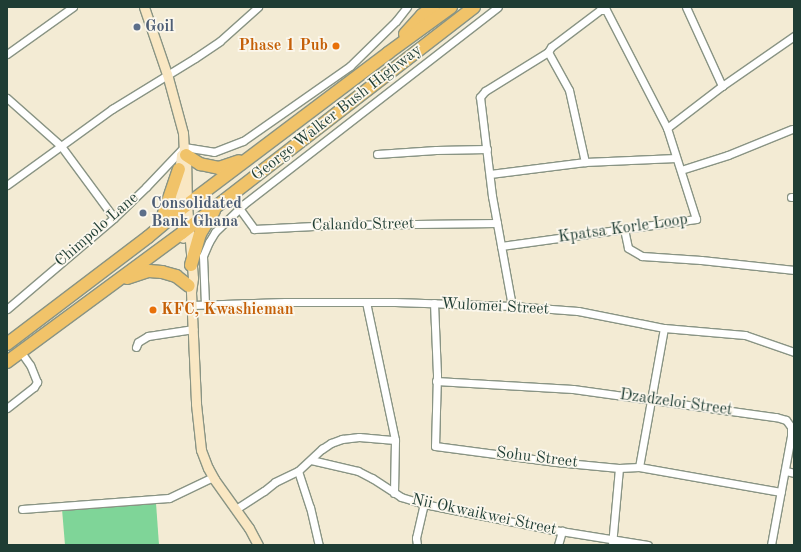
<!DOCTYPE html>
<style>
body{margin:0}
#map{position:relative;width:801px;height:552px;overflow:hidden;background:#f3ebd4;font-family:"Old Standard TT",serif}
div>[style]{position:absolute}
.green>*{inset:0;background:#7fd598}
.roads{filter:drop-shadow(1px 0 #899484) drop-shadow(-1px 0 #899484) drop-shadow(0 1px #899484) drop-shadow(0 -1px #899484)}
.street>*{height:7px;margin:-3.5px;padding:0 3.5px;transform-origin:3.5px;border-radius:3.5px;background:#fff}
.secondary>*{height:9px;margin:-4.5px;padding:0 4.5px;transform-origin:4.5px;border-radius:4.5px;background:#f9e7c3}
.highway>*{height:12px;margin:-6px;padding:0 6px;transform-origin:6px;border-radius:6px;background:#f1c369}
.dots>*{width:11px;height:11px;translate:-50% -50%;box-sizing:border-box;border:2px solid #fbf7ec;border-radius:50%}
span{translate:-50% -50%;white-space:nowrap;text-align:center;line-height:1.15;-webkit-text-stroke:3.5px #fbf7ec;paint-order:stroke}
.service-label{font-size:16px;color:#4e5e75;font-weight:700}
.left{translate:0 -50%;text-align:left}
.food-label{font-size:16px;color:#c56008;font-weight:700}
.right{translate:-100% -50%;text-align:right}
.street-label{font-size:16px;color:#1f3d34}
.frame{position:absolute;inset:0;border:8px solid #1f3d34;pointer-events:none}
</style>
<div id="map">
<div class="green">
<div style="clip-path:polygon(156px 503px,159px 545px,65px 545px,62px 509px)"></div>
</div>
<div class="roads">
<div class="street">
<div style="left:686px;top:7px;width:87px;rotate:65.5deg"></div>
<div style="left:548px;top:52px;width:43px;rotate:61.1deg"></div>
<div style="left:569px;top:90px;width:74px;rotate:77.5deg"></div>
<div style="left:7px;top:54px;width:81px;rotate:-35.5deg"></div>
<div style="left:7px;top:98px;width:72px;rotate:41.6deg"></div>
<div style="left:61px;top:146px;width:89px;rotate:53.6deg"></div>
<div style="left:667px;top:128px;width:69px;rotate:-37.4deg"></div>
<div style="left:722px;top:86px;width:88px;rotate:-34.8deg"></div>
<div style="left:377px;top:154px;width:59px;rotate:-3.9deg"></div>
<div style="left:436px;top:150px;width:51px;rotate:-1.1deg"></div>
<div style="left:681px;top:170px;width:49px;rotate:-17.7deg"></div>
<div style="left:728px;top:155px;width:69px;rotate:-22.1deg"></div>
<div style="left:490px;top:174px;width:96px;rotate:-7.2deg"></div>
<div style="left:585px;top:162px;width:91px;rotate:-2.5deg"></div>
<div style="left:7px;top:185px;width:130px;rotate:-35.9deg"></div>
<div style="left:112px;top:109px;width:97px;rotate:-31.6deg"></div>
<div style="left:195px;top:58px;width:30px;rotate:-34deg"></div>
<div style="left:220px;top:41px;width:51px;rotate:-41.8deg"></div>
<div style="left:791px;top:197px;width:3px"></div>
<div style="left:239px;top:208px;width:26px;rotate:54deg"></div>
<div style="left:254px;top:229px;width:80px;rotate:-2.9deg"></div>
<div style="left:334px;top:225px;width:163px;rotate:-0.7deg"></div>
<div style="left:624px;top:229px;width:19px;rotate:78deg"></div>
<div style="left:628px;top:248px;width:16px;rotate:30deg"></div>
<div style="left:642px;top:256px;width:59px;rotate:3.9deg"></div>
<div style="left:701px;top:260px;width:94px;rotate:6.1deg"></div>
<div style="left:501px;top:246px;width:197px;rotate:-7.9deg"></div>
<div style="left:696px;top:219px;width:96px;rotate:-107.7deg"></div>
<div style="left:667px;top:128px;width:133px;rotate:-117.3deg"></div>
<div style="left:606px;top:10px;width:6px;rotate:180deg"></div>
<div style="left:600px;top:10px;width:61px;rotate:142.9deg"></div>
<div style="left:551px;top:47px;width:6px;rotate:121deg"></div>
<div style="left:548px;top:52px;width:74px;rotate:148.2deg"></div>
<div style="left:485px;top:91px;width:8px;rotate:130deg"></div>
<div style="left:480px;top:97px;width:100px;rotate:83.1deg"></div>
<div style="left:492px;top:196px;width:112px;rotate:79.7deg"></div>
<div style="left:366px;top:302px;width:141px;rotate:78.1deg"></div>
<div style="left:395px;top:440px;width:53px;rotate:91.1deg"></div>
<div style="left:434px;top:303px;width:72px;rotate:87.6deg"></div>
<div style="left:437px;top:375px;width:71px;rotate:91.6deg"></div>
<div style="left:435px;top:446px;width:122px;rotate:7.5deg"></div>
<div style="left:556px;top:462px;width:63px;rotate:5.4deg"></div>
<div style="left:619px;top:468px;width:20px;rotate:-3deg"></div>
<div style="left:639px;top:467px;width:144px;rotate:10deg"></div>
<div style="left:205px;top:304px;width:48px;rotate:-92.4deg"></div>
<div style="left:203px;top:256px;width:15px;rotate:-67deg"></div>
<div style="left:209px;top:242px;width:12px;rotate:-59deg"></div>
<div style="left:215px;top:232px;width:40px;rotate:-44deg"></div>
<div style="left:244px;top:204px;width:321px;rotate:-37.8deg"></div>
<div style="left:192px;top:305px;width:93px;rotate:-1.8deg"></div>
<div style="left:285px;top:302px;width:110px"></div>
<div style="left:395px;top:302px;width:117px;rotate:2deg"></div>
<div style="left:512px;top:306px;width:66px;rotate:4.3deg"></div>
<div style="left:578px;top:311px;width:88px;rotate:11.2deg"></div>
<div style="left:664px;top:328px;width:81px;rotate:4.9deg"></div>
<div style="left:745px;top:335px;width:52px;rotate:19.1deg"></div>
<div style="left:7px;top:309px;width:140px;rotate:-40.4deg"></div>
<div style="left:114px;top:218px;width:45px;rotate:-44.1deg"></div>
<div style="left:146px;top:187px;width:55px;rotate:-46.5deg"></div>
<div style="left:184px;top:147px;width:30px;rotate:9deg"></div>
<div style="left:214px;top:152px;width:31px;rotate:-21deg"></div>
<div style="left:243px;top:141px;width:131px;rotate:-35deg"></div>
<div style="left:350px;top:66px;width:64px;rotate:-44.4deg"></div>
<div style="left:396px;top:21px;width:18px;rotate:-52deg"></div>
<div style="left:136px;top:347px;width:5px;rotate:-68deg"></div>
<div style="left:138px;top:342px;width:12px;rotate:-31deg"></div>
<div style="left:148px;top:336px;width:46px;rotate:-8.8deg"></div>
<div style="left:436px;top:381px;width:137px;rotate:3.3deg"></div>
<div style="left:573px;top:389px;width:205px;rotate:7.9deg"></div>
<div style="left:776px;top:417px;width:10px;rotate:17deg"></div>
<div style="left:786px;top:420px;width:9px;rotate:54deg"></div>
<div style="left:791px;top:427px;width:9px;rotate:90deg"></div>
<div style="left:791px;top:436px;width:111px;rotate:100.4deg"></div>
<div style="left:7px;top:408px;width:34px;rotate:-38deg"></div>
<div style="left:34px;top:387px;width:6px;rotate:-59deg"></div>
<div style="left:37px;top:382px;width:18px;rotate:-112deg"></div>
<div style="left:30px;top:365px;width:16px;rotate:-125deg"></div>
<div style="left:311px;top:460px;width:48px;rotate:13.2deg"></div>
<div style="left:358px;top:471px;width:16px;rotate:27deg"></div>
<div style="left:372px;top:478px;width:35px;rotate:33deg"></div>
<div style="left:401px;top:497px;width:24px;rotate:17deg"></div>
<div style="left:424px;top:504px;width:126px;rotate:11.4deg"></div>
<div style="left:548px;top:529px;width:101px;rotate:9.1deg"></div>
<div style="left:639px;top:467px;width:141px;rotate:-79.8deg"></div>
<div style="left:298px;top:471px;width:38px;rotate:72deg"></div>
<div style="left:310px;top:507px;width:39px;rotate:77deg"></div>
<div style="left:786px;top:471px;width:8px;rotate:14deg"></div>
<div style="left:22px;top:509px;width:147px;rotate:-4.3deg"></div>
<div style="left:169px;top:498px;width:49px;rotate:-25.5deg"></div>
<div style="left:236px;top:509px;width:33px;rotate:-33deg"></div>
<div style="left:264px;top:491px;width:14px;rotate:-39deg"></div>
<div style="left:275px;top:482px;width:25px;rotate:-26deg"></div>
<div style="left:298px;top:471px;width:33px;rotate:-43deg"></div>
<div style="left:322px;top:449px;width:11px;rotate:-34deg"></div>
<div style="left:331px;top:443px;width:12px;rotate:-20deg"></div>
<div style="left:342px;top:439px;width:17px;rotate:-7deg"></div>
<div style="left:359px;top:437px;width:36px;rotate:5deg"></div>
<div style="left:417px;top:545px;width:7px;rotate:-98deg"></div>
<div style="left:416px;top:538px;width:35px;rotate:-77deg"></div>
<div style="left:558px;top:545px;width:15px;rotate:-74deg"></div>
<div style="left:612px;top:545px;width:77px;rotate:-84.8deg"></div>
</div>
<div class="secondary">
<div style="left:144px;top:7px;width:71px;rotate:71.1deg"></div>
<div style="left:167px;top:74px;width:61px;rotate:74.8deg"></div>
<div style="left:183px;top:133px;width:19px;rotate:87deg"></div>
<div style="left:184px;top:152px;width:4px;rotate:135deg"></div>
<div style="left:181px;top:155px;width:28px;rotate:96deg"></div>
<div style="left:178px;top:183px;width:55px;rotate:84.8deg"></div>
<div style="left:184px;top:153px;width:3px;rotate:45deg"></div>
<div style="left:186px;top:155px;width:50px;rotate:88.9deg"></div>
<div style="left:187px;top:205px;width:73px;rotate:85.3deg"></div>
<div style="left:193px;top:278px;width:14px;rotate:98deg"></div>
<div style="left:191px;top:292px;width:112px;rotate:87.4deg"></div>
<div style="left:196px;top:404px;width:46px;rotate:83.8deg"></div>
<div style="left:201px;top:450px;width:19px;rotate:69deg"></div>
<div style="left:208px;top:468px;width:13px;rotate:61deg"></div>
<div style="left:214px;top:479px;width:60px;rotate:54.5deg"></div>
<div style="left:249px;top:528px;width:19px;rotate:62deg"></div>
</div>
<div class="highway">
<div style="left:405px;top:34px;width:25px;rotate:-48deg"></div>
<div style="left:422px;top:15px;width:14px;rotate:-36deg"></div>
<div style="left:186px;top:155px;width:17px;rotate:33deg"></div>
<div style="left:200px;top:164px;width:19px;rotate:12deg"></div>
<div style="left:219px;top:168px;width:21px;rotate:-19deg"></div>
<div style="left:160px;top:225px;width:59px;rotate:-71.3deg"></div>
<div style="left:191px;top:265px;width:32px;rotate:-74deg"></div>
<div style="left:200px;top:234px;width:27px;rotate:-59deg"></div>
<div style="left:127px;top:278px;width:23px;rotate:-18deg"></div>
<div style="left:149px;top:271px;width:13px;rotate:4deg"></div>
<div style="left:162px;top:272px;width:15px;rotate:16deg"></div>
<div style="left:176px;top:276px;width:16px;rotate:38deg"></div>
<div style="left:7px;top:344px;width:177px;rotate:-37.2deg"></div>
<div style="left:148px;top:237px;width:42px;rotate:-40.2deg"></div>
<div style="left:180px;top:210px;width:261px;rotate:-37deg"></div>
<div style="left:388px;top:53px;width:78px;rotate:-36.1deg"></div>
<div style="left:7px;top:362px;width:217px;rotate:-36.4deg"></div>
<div style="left:182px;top:233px;width:369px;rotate:-37.7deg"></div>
</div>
</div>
<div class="dots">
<div style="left:137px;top:27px;background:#5c6f8a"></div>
<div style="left:336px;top:46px;background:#e8710a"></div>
<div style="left:143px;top:213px;background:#5c6f8a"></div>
<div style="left:153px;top:310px;background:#e8710a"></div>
</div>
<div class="service-label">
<span class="left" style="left:145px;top:27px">Goil</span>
<span class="left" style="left:151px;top:213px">Consolidated<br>Bank Ghana</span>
</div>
<div class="food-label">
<span class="right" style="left:328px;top:46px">Phase 1 Pub</span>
<span class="left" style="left:161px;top:310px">KFC, Kwashieman</span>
</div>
<div class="street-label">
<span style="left:337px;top:113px;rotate:-38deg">George Walker Bush Highway</span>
<span style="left:363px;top:225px;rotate:-1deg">Calando Street</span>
<span style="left:623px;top:229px;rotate:-8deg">Kpatsa Korle Loop</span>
<span style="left:97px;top:230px;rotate:-41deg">Chimpolo Lane</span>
<span style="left:495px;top:307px;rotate:3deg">Wulomei Street</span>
<span style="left:676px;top:403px;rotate:8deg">Dzadzeloi Street</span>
<span style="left:537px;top:458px;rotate:7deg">Sohu Street</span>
<span style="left:484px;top:515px;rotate:12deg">Nii Okwaikwei Street</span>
</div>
<div class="frame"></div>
</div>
